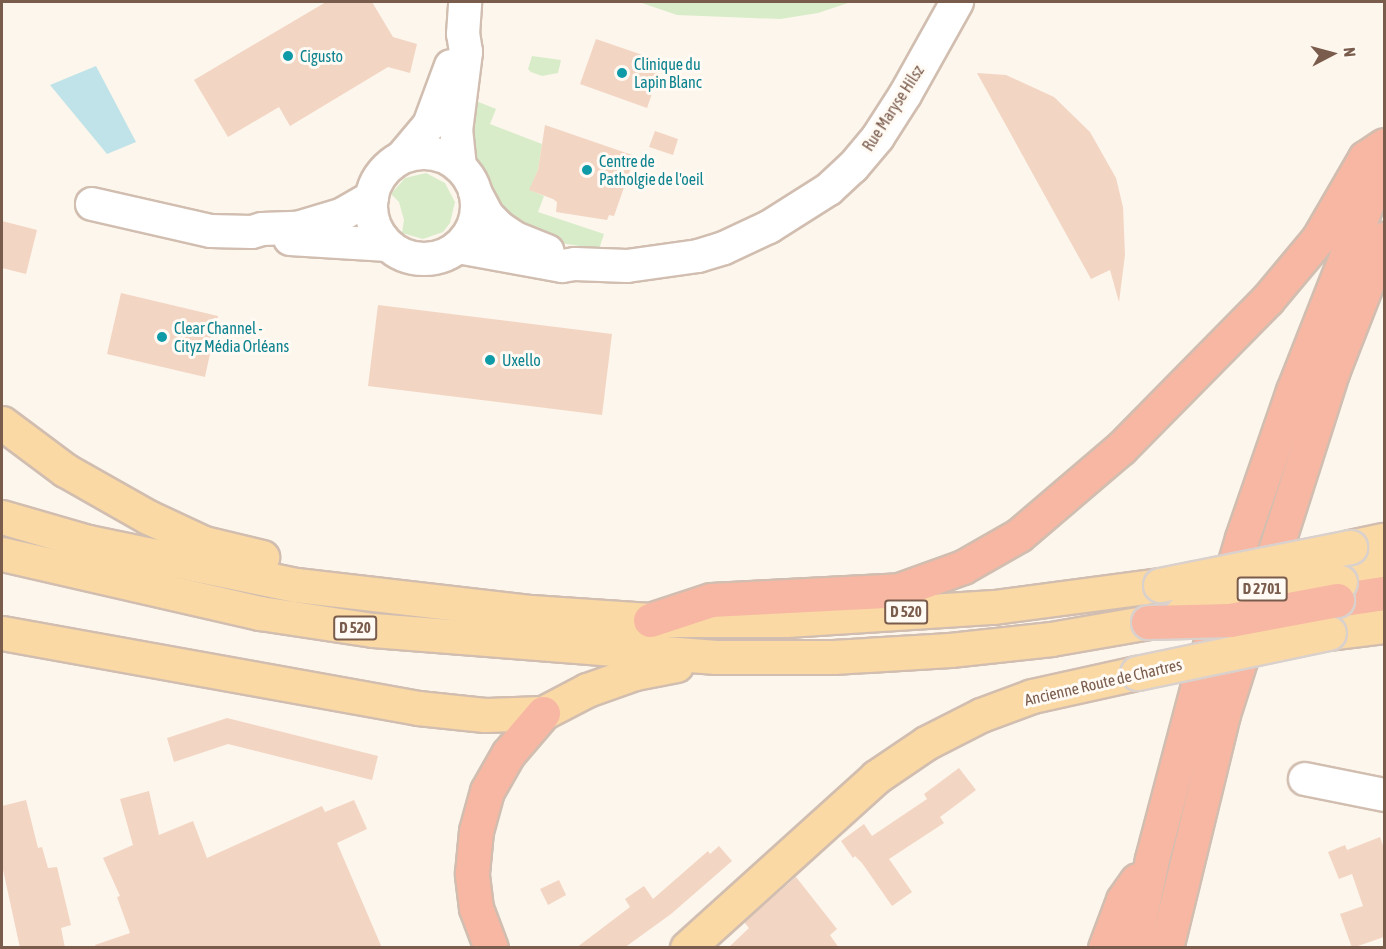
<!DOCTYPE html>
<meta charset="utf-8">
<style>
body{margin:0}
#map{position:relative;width:1386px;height:949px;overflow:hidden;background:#fdf6ec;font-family:"Asap Condensed",sans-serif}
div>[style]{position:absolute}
.green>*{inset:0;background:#d8ecc9}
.water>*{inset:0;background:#bfe3e8}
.building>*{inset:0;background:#f3d5c3}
.roads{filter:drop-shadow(2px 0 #d1beb0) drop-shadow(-2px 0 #d1beb0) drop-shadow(0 2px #d1beb0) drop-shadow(0 -2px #d1beb0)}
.minor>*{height:32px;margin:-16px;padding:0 16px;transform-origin:16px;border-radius:16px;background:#fff}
.minor>.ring{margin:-16px;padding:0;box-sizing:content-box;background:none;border:32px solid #fff;border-radius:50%}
.major>*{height:33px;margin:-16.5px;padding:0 16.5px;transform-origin:16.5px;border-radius:16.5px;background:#fbd9a5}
.highway>*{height:33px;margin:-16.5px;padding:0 16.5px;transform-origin:16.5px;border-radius:16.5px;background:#f7b7a3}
.bridges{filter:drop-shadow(2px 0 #dad1cd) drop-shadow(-2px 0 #dad1cd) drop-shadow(0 2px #dad1cd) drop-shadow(0 -2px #dad1cd)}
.major-bridge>*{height:33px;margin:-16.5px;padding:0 16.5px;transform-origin:16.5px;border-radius:16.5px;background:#fbd9a5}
.highway-bridge>*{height:33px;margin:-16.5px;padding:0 16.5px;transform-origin:16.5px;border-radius:16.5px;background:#f7b7a3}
.dots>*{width:16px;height:16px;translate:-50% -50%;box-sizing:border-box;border:3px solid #fffaf3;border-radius:50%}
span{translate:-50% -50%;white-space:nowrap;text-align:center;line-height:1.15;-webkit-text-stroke:6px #fffaf3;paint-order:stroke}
.shield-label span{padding:2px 4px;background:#fffaf3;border:2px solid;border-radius:4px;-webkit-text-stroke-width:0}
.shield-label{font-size:15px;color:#7a5c4d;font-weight:700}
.culture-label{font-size:16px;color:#0d838f}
.left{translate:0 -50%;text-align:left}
.street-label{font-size:16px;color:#7a5c4d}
.frame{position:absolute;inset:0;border:3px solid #7a5c4d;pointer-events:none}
.north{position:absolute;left:1302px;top:24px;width:60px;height:60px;-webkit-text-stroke:4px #fffaf3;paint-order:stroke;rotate:84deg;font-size:16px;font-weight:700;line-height:24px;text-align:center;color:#7a5c4d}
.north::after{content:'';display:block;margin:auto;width:21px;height:27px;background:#7a5c4d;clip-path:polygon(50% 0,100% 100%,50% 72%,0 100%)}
</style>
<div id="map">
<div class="green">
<div style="clip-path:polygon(639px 2px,851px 2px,818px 13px,780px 19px,677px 15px)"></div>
<div style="clip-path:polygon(532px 56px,561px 60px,558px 73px,542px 76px,531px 72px,528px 69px)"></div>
<div style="clip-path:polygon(471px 99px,496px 109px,490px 124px,542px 144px,538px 170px,530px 190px,544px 196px,538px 212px,604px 234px,599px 249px,560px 243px,517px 226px,494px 200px,486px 173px,476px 161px,470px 145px)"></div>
<div style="clip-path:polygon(426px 173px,445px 183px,455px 202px,450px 223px,443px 232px,423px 239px,402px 233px,404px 220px,399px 202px,391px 194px,405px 178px)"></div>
</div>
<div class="water">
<div style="clip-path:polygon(96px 66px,136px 142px,107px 154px,50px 85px)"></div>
</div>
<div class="building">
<div style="clip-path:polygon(326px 2px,372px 2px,393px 37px,417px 44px,410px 73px,388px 67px,290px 126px,279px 107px,228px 137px,194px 80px)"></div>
<div style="clip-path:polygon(596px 39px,663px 62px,647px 108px,580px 84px)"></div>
<div style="clip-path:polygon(977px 73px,1006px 75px,1054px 97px,1090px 132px,1116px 178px,1123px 207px,1125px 255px,1119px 302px,1110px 270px,1091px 279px)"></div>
<div style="clip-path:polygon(545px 125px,635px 156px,614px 216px,609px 215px,607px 220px,556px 212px,557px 202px,553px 199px,529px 190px,538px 170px)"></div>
<div style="clip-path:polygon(655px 131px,678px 139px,673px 155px,649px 147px)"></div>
<div style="clip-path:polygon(2px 221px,37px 230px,26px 274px,2px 268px)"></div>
<div style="clip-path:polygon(121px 293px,218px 316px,205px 377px,107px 354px)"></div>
<div style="clip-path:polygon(378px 305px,612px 334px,602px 415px,368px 386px)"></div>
<div style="clip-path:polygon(227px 718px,378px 756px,372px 780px,228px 744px,174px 762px,167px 738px)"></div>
<div style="clip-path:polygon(959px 768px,976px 790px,940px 817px,944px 823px,889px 859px,912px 892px,892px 906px,862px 863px,855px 856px,853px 858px,841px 841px,864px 824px,872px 836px,927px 799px,924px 794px)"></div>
<div style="clip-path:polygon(149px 791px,159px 835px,193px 821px,207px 858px,322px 806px,325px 812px,354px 800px,367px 829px,337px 843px,382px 948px,96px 948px,95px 945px,130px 933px,117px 897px,120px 896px,103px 858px,133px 845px,120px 799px)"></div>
<div style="clip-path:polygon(26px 800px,38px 848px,42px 847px,48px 868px,57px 867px,71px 925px,61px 928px,65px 948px,20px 948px,2px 865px,2px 806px)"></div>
<div style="clip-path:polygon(1380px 837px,1384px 848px,1384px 937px,1352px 948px,1340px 914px,1363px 906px,1352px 874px,1339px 879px,1328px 852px,1345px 845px,1347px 850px)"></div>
<div style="clip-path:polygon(719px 846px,732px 861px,671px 914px,624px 948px,576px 948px,630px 907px,625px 899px,644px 886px,653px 899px,708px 851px,710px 854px)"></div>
<div style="clip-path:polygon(796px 877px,837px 929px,830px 935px,839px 948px,728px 948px,749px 928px,744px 922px)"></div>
<div style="clip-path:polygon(559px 880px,566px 895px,548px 905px,540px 889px)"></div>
</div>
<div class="roads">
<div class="minor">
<div class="ring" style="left:371px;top:153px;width:74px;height:74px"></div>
<div style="left:402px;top:157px;width:42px;rotate:-49.8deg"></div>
<div style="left:429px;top:125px;width:63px;rotate:-69.6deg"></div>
<div style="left:460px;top:167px;width:36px;rotate:-96deg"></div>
<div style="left:456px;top:131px;width:80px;rotate:-82.8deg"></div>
<div style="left:466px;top:52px;width:18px;rotate:-99deg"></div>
<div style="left:463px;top:34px;width:32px;rotate:-86deg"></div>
<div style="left:475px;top:192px;width:27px;rotate:62deg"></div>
<div style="left:488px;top:216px;width:17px;rotate:45deg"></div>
<div style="left:500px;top:228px;width:18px;rotate:34deg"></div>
<div style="left:515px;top:238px;width:35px;rotate:22deg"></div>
<div style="left:92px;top:204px;width:122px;rotate:12.8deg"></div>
<div style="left:211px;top:231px;width:41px;rotate:1.4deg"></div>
<div style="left:252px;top:232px;width:10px;rotate:-17deg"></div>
<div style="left:262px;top:229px;width:35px;rotate:-2deg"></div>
<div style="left:297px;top:228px;width:46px;rotate:-16.5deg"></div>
<div style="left:341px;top:215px;width:36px;rotate:-30deg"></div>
<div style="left:290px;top:239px;width:98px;rotate:3.5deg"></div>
<div style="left:458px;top:247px;width:106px;rotate:10.4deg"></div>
<div style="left:562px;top:266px;width:13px;rotate:-9deg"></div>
<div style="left:575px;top:264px;width:52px;rotate:2.2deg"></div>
<div style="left:627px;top:266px;width:72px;rotate:-8deg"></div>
<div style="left:698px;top:256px;width:27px;rotate:-17deg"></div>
<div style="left:724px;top:248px;width:50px;rotate:-25deg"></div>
<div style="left:769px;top:227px;width:71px;rotate:-32.3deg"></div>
<div style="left:829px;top:189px;width:33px;rotate:-43deg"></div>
<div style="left:853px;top:167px;width:39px;rotate:-50deg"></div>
<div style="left:878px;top:137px;width:50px;rotate:-57.3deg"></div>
<div style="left:905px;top:95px;width:107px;rotate:-60.8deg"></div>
<div style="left:1305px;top:779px;width:81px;rotate:11.4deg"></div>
</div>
<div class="major">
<div style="left:2px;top:423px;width:79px;rotate:36.7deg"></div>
<div style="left:65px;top:470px;width:95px;rotate:29.5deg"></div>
<div style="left:148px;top:517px;width:62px;rotate:24.9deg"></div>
<div style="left:204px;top:543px;width:60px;rotate:13.6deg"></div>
<div style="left:2px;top:517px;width:90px;rotate:16.2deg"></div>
<div style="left:88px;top:542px;width:212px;rotate:11.7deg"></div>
<div style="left:296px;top:585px;width:237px;rotate:6.6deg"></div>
<div style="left:531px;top:612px;width:119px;rotate:3.8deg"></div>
<div style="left:650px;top:620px;width:135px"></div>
<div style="left:785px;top:620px;width:209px;rotate:-3.6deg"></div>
<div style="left:994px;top:607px;width:167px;rotate:-7.5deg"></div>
<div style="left:1350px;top:547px;width:35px;rotate:-12deg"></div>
<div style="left:2px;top:554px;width:265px;rotate:12.9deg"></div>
<div style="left:260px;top:613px;width:114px;rotate:8.6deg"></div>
<div style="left:373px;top:630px;width:344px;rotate:4.5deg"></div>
<div style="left:716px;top:657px;width:117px"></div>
<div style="left:833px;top:657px;width:117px;rotate:-3.4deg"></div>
<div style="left:950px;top:650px;width:102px;rotate:-6.2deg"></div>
<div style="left:1051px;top:639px;width:98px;rotate:-9.9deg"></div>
<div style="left:1340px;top:582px;width:45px;rotate:-11.6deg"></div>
<div style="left:2px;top:633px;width:423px;rotate:10.2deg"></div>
<div style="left:418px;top:708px;width:67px;rotate:6deg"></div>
<div style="left:485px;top:715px;width:58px;rotate:-2deg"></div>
<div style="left:543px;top:713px;width:50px;rotate:-27.6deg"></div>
<div style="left:587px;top:690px;width:51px;rotate:-19.5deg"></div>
<div style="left:635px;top:673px;width:42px;rotate:-11deg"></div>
<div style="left:1329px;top:633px;width:55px;rotate:-7.3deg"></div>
<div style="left:687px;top:948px;width:255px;rotate:-42.1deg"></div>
<div style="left:876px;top:777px;width:60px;rotate:-34.2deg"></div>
<div style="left:926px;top:743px;width:62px;rotate:-27deg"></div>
<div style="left:981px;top:715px;width:54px;rotate:-20.4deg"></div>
<div style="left:1032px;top:696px;width:107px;rotate:-12.4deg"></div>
</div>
<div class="highway">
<div style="left:1337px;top:600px;width:48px;rotate:-8.5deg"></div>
<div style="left:650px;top:620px;width:64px;rotate:-18.2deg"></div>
<div style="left:711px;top:600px;width:188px;rotate:-3deg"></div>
<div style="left:899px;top:590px;width:68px;rotate:-19.8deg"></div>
<div style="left:963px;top:567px;width:64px;rotate:-29.7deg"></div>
<div style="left:1019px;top:535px;width:134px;rotate:-40.5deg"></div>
<div style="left:1121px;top:448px;width:208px;rotate:-45.4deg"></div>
<div style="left:1267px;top:300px;width:80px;rotate:-50.1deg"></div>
<div style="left:1318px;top:239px;width:94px;rotate:-59.9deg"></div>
<div style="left:1365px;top:158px;width:23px;rotate:-34deg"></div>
<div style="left:491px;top:948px;width:43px;rotate:-110.6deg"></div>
<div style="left:476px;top:908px;width:35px;rotate:-97deg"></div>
<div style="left:472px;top:873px;width:42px;rotate:-84.6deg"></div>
<div style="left:476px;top:831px;width:41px;rotate:-74.6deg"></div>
<div style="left:487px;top:791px;width:43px;rotate:-60.4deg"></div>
<div style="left:508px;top:754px;width:54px;rotate:-49.5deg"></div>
<div style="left:1105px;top:948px;width:51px;rotate:-69.4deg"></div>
<div style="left:1123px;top:900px;width:24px;rotate:-55deg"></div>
<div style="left:1133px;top:948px;width:91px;rotate:-77.9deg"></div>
<div style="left:1152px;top:859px;width:180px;rotate:-75.2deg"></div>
<div style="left:1198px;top:685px;width:153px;rotate:-73.3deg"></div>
<div style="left:1242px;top:538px;width:156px;rotate:-70.9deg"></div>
<div style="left:1293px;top:391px;width:248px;rotate:-68.5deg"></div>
<div style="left:1166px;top:948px;width:241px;rotate:-76.3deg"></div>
<div style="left:1223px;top:714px;width:361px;rotate:-72.3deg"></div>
<div style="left:1333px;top:370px;width:141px;rotate:-68.7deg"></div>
</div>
</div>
<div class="bridges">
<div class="major-bridge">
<div style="left:1160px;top:585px;width:194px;rotate:-11.3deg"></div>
<div style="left:1182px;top:613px;width:161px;rotate:-11.1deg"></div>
<div style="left:1137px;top:673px;width:196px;rotate:-11.8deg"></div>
</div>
<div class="highway-bridge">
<div style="left:1148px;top:622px;width:82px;rotate:-1.4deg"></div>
<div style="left:1230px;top:620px;width:109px;rotate:-10.6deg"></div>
</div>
</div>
<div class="dots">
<div style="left:288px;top:56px;background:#0f9aa8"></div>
<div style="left:622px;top:73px;background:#0f9aa8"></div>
<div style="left:587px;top:170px;background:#0f9aa8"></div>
<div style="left:162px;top:337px;background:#0f9aa8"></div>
<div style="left:490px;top:360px;background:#0f9aa8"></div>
</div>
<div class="shield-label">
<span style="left:1262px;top:589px">D 2701</span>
<span style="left:906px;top:612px">D 520</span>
<span style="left:355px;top:628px">D 520</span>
</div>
<div class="culture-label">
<span class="left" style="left:300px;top:56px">Cigusto</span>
<span class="left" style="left:634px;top:73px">Clinique du<br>Lapin Blanc</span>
<span class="left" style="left:599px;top:170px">Centre de<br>Patholgie de l'oeil</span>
<span class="left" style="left:174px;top:337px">Clear Channel -<br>Cityz Média Orléans</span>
<span class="left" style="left:502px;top:360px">Uxello</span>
</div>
<div class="street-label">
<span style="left:893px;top:108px;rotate:-57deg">Rue Maryse Hilsz</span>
<span style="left:1103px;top:682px;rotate:-13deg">Ancienne Route de Chartres</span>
</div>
<div class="frame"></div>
<div class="north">N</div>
</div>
